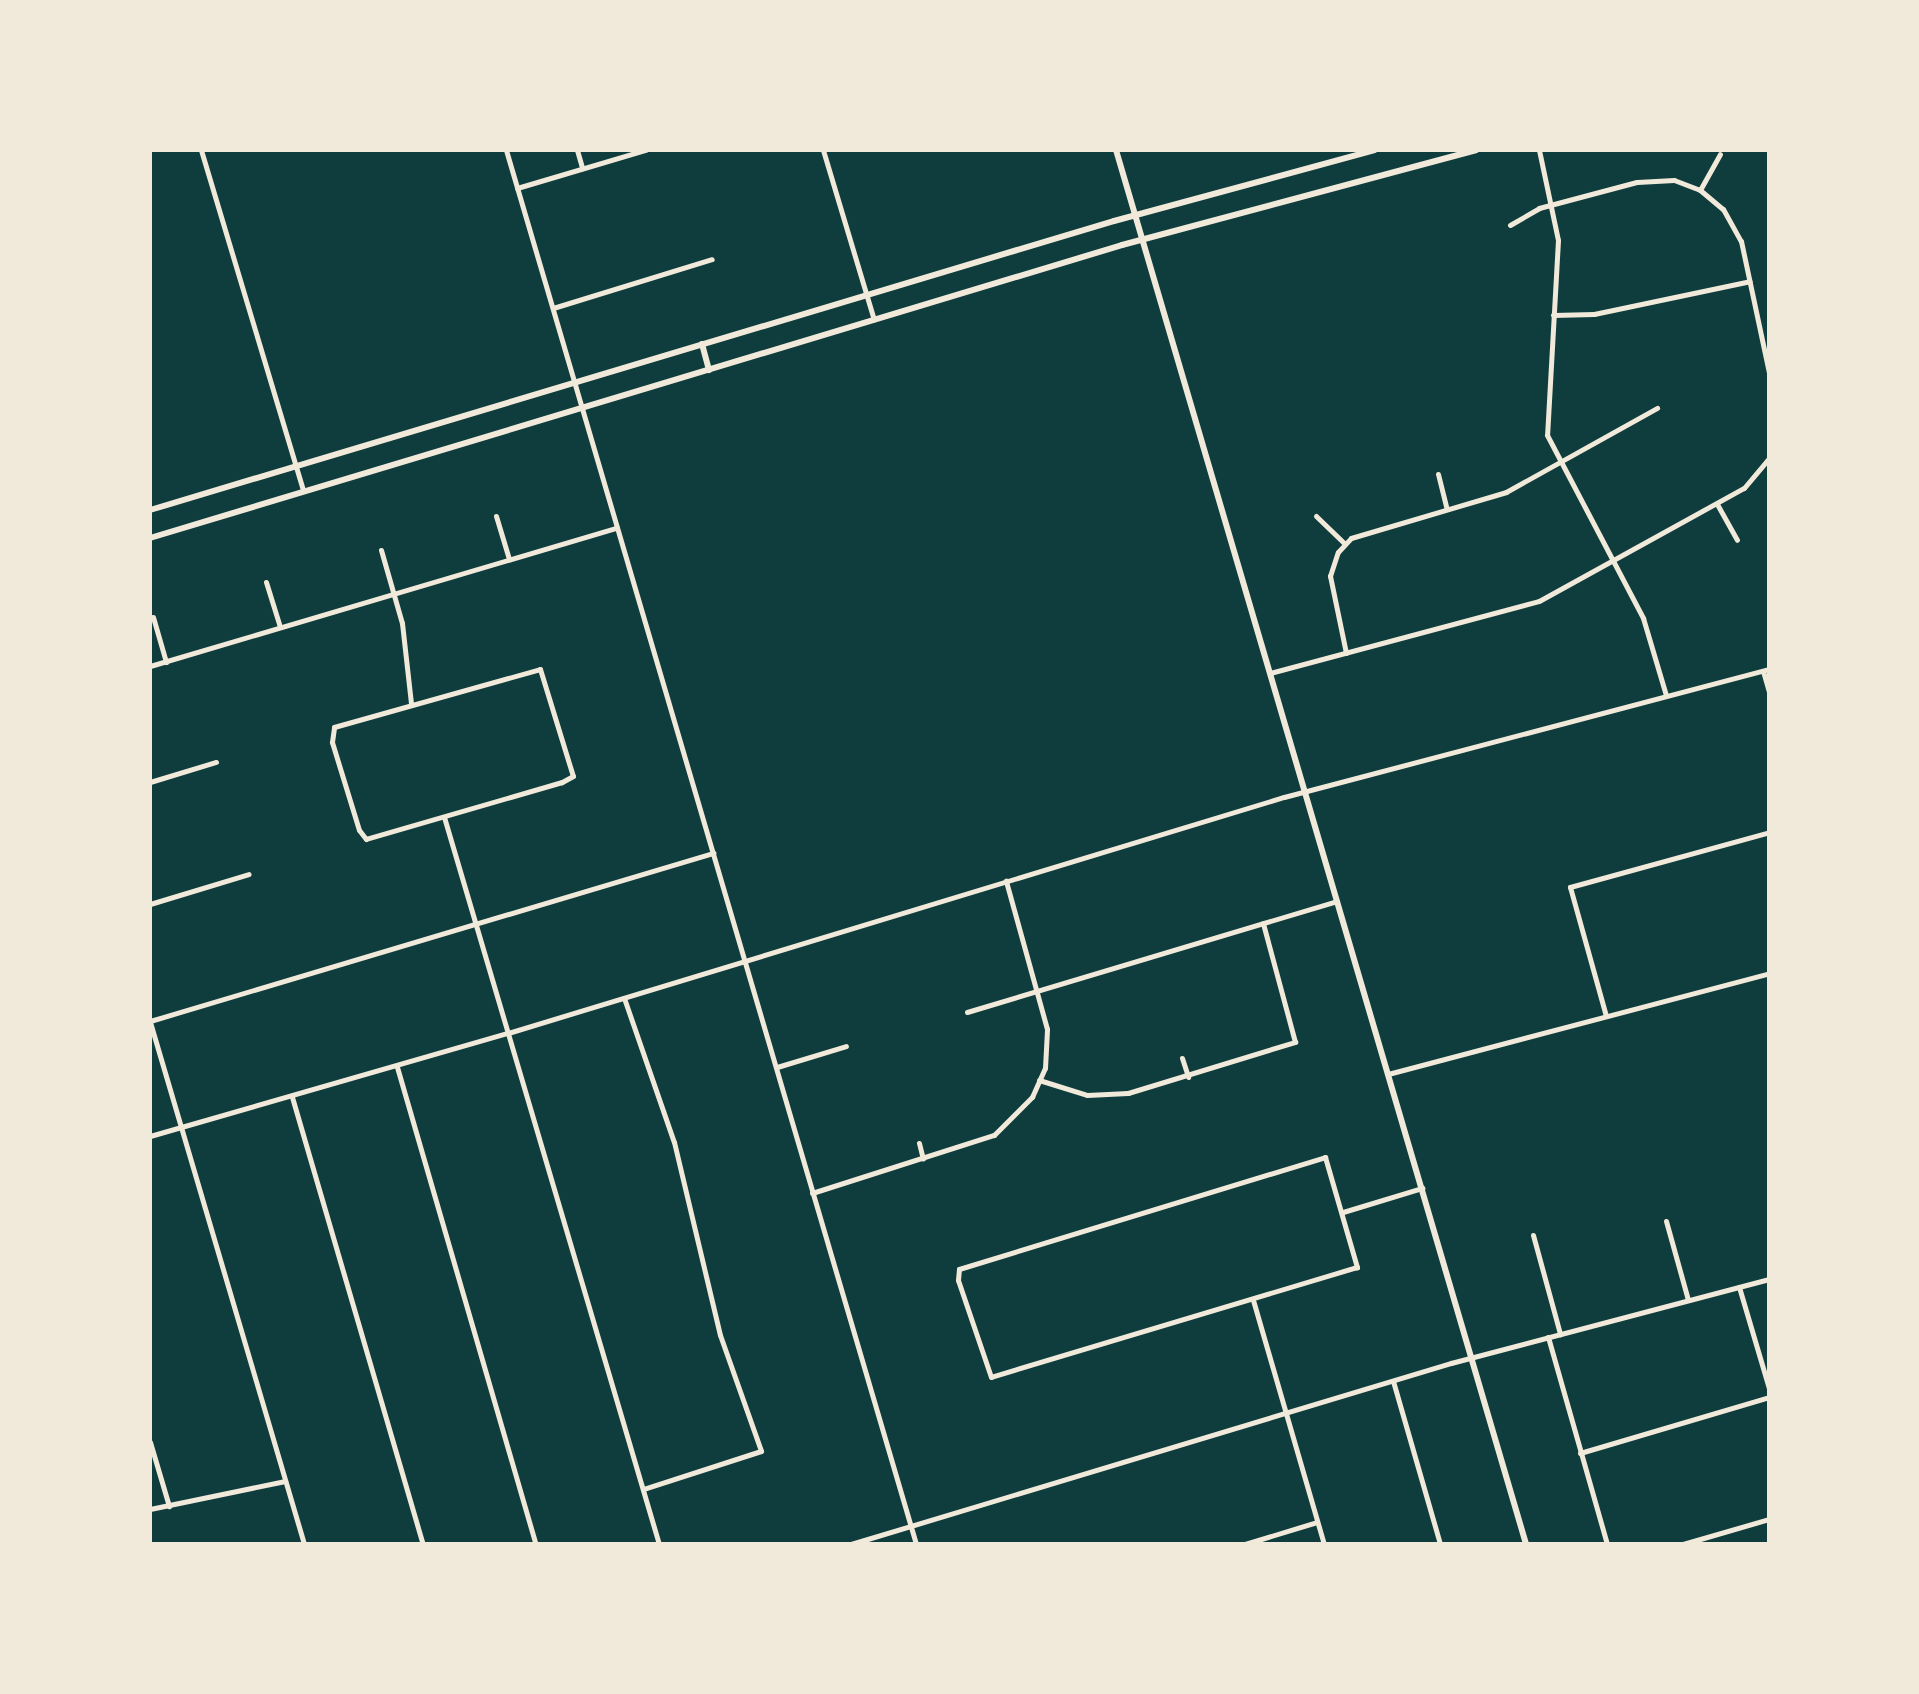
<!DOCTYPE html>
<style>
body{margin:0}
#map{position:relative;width:1919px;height:1694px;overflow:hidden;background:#0f3d3e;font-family:Signika,sans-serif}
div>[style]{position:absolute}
.minor>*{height:5px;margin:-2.5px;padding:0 2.5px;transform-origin:2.5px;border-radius:2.5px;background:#f1e9da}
.tertiary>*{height:5px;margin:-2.5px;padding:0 2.5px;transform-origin:2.5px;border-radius:2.5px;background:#f1e9da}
.secondary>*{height:6px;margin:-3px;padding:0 3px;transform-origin:3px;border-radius:3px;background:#f1e9da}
span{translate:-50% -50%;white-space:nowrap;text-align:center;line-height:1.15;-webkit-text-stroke:10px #f1e9da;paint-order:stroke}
.frame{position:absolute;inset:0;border:152px solid #f1e9da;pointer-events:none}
</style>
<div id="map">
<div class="minor">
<div style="left:201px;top:150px;width:356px;rotate:73.3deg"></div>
<div style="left:506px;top:150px;width:1453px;rotate:73.61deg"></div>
<div style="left:577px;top:150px;width:19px;rotate:74deg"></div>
<div style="left:823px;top:150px;width:177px;rotate:73.3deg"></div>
<div style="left:1539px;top:150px;width:92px;rotate:78.1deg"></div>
<div style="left:1558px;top:240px;width:195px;rotate:93.2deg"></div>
<div style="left:1547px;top:435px;width:207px;rotate:62.3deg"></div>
<div style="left:1643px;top:618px;width:80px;rotate:73.4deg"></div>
<div style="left:517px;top:188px;width:134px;rotate:-16.5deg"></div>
<div style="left:1700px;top:190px;width:41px;rotate:-60.9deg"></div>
<div style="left:1510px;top:225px;width:34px;rotate:-30deg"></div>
<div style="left:1539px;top:208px;width:101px;rotate:-14.9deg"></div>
<div style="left:1637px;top:182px;width:37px;rotate:-3deg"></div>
<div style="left:1674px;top:180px;width:28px;rotate:21deg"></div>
<div style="left:1700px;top:190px;width:30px;rotate:40deg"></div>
<div style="left:1723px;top:209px;width:37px;rotate:61deg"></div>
<div style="left:1741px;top:241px;width:135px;rotate:78deg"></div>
<div style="left:553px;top:308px;width:166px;rotate:-17.1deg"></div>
<div style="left:1553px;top:315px;width:41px;rotate:-1.4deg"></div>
<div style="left:1594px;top:314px;width:159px;rotate:-11.9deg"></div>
<div style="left:1438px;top:474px;width:36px;rotate:76deg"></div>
<div style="left:1717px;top:504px;width:41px;rotate:60.9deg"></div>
<div style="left:496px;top:516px;width:45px;rotate:73.2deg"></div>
<div style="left:1316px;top:516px;width:40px;rotate:44deg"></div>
<div style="left:381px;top:550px;width:76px;rotate:74deg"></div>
<div style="left:402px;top:623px;width:81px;rotate:83.6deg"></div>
<div style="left:266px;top:582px;width:47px;rotate:72.7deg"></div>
<div style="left:153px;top:617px;width:47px;rotate:73.9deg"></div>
<div style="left:1346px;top:653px;width:79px;rotate:-101.7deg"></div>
<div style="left:1330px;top:576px;width:25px;rotate:-72deg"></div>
<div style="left:1338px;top:552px;width:19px;rotate:-47deg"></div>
<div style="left:1351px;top:538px;width:162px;rotate:-16.5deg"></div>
<div style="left:1506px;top:492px;width:173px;rotate:-29.1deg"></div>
<div style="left:150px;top:666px;width:487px;rotate:-16.5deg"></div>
<div style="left:540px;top:669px;width:112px;rotate:72.9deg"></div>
<div style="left:573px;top:776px;width:13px;rotate:151deg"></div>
<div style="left:562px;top:782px;width:204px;rotate:163.8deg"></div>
<div style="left:366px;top:839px;width:11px;rotate:-128deg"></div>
<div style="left:359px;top:830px;width:92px;rotate:-107.1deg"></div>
<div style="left:332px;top:742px;width:15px;rotate:-82deg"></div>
<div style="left:334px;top:727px;width:214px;rotate:-15.7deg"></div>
<div style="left:1763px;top:671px;width:22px;rotate:74deg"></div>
<div style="left:1270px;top:673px;width:278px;rotate:-15deg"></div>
<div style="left:1539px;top:601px;width:234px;rotate:-28.9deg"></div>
<div style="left:1744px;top:488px;width:39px;rotate:-50deg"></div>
<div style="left:150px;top:782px;width:69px;rotate:-16.9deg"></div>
<div style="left:444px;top:817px;width:758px;rotate:73.53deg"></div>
<div style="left:150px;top:904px;width:103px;rotate:-16.9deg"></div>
<div style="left:624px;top:998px;width:152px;rotate:70.9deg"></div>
<div style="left:674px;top:1142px;width:198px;rotate:76.6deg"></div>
<div style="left:720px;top:1335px;width:123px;rotate:70.5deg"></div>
<div style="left:761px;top:1451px;width:124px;rotate:162.1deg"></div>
<div style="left:967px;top:1012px;width:386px;rotate:-16.7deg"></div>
<div style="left:1606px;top:1016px;width:134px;rotate:-105.6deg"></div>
<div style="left:1570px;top:887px;width:206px;rotate:-15.4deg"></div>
<div style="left:150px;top:1021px;width:588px;rotate:-16.62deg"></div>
<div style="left:1182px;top:1058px;width:20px;rotate:72deg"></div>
<div style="left:397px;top:1067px;width:497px;rotate:73.8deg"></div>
<div style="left:777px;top:1067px;width:72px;rotate:-16.9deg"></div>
<div style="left:1388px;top:1074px;width:394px;rotate:-14.8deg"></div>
<div style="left:1039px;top:1080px;width:50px;rotate:17.4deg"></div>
<div style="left:1087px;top:1095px;width:41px;rotate:-2.8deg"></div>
<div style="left:1128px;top:1093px;width:175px;rotate:-17deg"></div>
<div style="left:1295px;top:1042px;width:123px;rotate:-105.1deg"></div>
<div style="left:292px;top:1097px;width:466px;rotate:73.7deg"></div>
<div style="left:150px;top:1136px;width:373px;rotate:-16.1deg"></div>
<div style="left:508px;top:1033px;width:811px;rotate:-16.92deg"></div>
<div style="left:1284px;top:797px;width:502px;rotate:-14.78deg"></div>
<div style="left:919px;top:1143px;width:16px;rotate:76deg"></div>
<div style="left:1325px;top:1157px;width:115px;rotate:73.8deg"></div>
<div style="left:1357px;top:1267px;width:382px;rotate:163.3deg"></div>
<div style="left:991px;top:1377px;width:102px;rotate:-108.8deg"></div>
<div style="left:958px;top:1280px;width:11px;rotate:-85deg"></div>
<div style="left:959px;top:1269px;width:383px;rotate:-17deg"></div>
<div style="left:812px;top:1193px;width:191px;rotate:-17.7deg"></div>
<div style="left:994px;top:1135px;width:54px;rotate:-45deg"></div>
<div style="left:1032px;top:1097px;width:32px;rotate:-66deg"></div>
<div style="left:1045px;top:1068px;width:39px;rotate:-87deg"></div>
<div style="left:1047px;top:1029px;width:154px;rotate:-105.5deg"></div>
<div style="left:1343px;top:1212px;width:83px;rotate:-16.9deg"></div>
<div style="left:1666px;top:1221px;width:82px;rotate:74.4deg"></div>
<div style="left:1533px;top:1235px;width:103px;rotate:74.7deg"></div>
<div style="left:1739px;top:1287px;width:105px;rotate:73.5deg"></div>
<div style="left:1253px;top:1300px;width:254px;rotate:73.8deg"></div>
<div style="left:1548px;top:1337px;width:215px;rotate:74.1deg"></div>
<div style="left:1393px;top:1381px;width:170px;rotate:73.9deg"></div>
<div style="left:150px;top:1442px;width:67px;rotate:73.5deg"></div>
<div style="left:1580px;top:1453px;width:197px;rotate:-16.5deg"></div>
<div style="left:150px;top:1509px;width:138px;rotate:-11.7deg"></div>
<div style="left:1245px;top:1544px;width:75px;rotate:-17deg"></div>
<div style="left:1683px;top:1544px;width:90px;rotate:-16.2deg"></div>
</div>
<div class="tertiary">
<div style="left:150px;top:1022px;width:544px;rotate:73.56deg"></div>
<div style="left:851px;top:1544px;width:627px;rotate:-16.79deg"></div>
<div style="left:1451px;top:1363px;width:329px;rotate:-14.8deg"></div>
</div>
<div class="secondary">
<div style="left:1116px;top:150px;width:1453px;rotate:73.61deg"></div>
<div style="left:702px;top:344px;width:27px;rotate:75deg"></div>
<div style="left:150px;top:510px;width:1006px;rotate:-16.69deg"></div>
<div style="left:1114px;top:221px;width:270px;rotate:-15.2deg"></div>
<div style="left:150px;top:538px;width:1015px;rotate:-16.77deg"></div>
<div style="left:1122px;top:245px;width:367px;rotate:-15deg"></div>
</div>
<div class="frame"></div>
</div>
